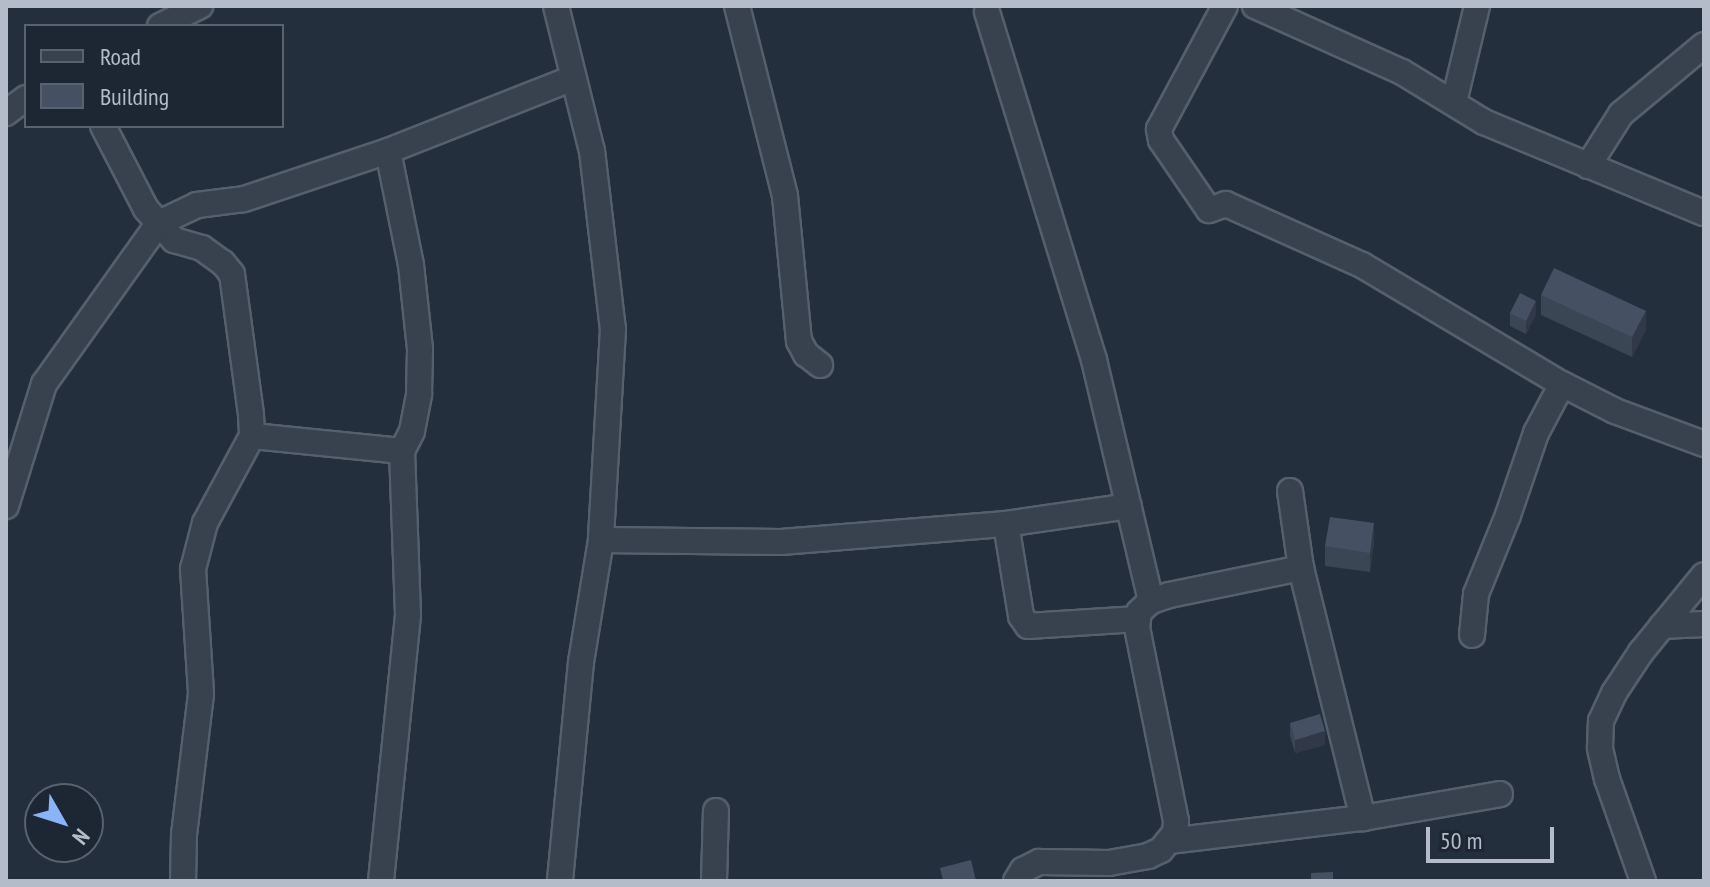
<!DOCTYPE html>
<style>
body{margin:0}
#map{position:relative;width:1710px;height:887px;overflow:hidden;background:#242f3e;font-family:"PT Sans Narrow",sans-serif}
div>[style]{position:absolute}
.roads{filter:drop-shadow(2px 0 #565f6c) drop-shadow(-2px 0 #565f6c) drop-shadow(0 2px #565f6c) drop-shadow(0 -2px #565f6c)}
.minor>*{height:24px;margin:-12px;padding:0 12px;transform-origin:12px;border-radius:12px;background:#38414e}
.wall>*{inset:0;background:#3b4654}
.shaded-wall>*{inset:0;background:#303945}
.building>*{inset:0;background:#455162}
span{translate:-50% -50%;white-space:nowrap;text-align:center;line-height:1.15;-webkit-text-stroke:7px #1d2633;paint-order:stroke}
.frame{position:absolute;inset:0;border:8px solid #b4bcc9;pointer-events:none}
.legend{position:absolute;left:24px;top:24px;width:260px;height:104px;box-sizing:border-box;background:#1d2633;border:2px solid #59626f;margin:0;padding:10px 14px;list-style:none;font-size:24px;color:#b4bcc9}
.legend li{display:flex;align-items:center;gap:16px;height:40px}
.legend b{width:40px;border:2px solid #59626f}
.north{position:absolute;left:24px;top:783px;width:80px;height:80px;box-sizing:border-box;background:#1d2633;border:2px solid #59626f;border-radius:50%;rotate:129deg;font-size:22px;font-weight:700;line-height:32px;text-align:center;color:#b4bcc9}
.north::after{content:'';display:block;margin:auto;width:28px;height:36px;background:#8ab4f8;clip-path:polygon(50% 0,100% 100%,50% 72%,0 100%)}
.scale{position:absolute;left:1426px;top:827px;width:128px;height:36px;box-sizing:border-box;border:4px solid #b4bcc9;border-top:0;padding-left:10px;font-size:24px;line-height:28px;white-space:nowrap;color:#b4bcc9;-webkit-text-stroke:6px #1d2633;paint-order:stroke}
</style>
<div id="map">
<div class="roads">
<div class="minor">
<div style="left:556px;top:6px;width:149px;rotate:76.1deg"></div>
<div style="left:592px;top:151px;width:179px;rotate:83.3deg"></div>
<div style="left:613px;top:329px;width:211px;rotate:93.3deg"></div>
<div style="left:601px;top:540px;width:124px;rotate:99.3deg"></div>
<div style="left:581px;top:662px;width:220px;rotate:95.5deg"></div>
<div style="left:737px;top:6px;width:196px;rotate:75.8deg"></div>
<div style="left:785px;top:196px;width:146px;rotate:84.5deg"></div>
<div style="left:799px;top:341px;width:15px;rotate:62deg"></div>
<div style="left:806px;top:354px;width:18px;rotate:38deg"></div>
<div style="left:1225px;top:6px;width:140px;rotate:118.2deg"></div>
<div style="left:1159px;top:129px;width:11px;rotate:80deg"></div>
<div style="left:1161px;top:140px;width:85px;rotate:55.6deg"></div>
<div style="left:1209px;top:210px;width:18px;rotate:-19deg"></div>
<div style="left:1226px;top:204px;width:149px;rotate:24.2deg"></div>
<div style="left:1362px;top:265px;width:233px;rotate:30.8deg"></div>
<div style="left:1562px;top:384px;width:59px;rotate:27deg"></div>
<div style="left:1615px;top:411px;width:95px;rotate:20.3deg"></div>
<div style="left:1255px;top:6px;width:161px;rotate:24.2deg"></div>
<div style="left:1402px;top:72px;width:96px;rotate:31.4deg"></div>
<div style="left:1484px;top:122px;width:238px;rotate:22.5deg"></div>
<div style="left:987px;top:12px;width:364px;rotate:72.9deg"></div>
<div style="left:1094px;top:360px;width:248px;rotate:76.7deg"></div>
<div style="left:160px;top:26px;width:45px;rotate:-26.6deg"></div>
<div style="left:1454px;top:102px;width:99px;rotate:-76.5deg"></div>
<div style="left:6px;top:113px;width:25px;rotate:-37deg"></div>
<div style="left:103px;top:126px;width:93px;rotate:62.6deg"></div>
<div style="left:146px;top:209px;width:42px;rotate:47.9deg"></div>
<div style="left:174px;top:240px;width:29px;rotate:16deg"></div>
<div style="left:202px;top:248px;width:26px;rotate:36deg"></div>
<div style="left:223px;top:263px;width:14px;rotate:51deg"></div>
<div style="left:232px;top:274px;width:142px;rotate:82.3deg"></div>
<div style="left:251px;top:415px;width:21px;rotate:87deg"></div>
<div style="left:252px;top:436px;width:99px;rotate:118.4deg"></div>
<div style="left:205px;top:523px;width:48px;rotate:104.6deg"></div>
<div style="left:193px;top:569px;width:125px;rotate:86.3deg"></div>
<div style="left:201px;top:694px;width:142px;rotate:96.9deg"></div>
<div style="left:184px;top:835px;width:46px;rotate:91.2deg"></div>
<div style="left:1588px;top:166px;width:62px;rotate:-57.6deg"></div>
<div style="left:1621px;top:114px;width:108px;rotate:-39.7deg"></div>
<div style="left:252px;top:436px;width:151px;rotate:5.7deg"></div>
<div style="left:402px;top:451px;width:164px;rotate:87.9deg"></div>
<div style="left:408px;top:615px;width:267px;rotate:95.8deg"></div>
<div style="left:402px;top:451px;width:22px;rotate:-63deg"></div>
<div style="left:412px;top:431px;width:38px;rotate:-79deg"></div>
<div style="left:419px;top:394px;width:45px;rotate:-88.7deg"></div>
<div style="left:420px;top:349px;width:84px;rotate:-96.1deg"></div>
<div style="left:411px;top:265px;width:116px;rotate:-101.4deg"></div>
<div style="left:388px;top:151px;width:199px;rotate:-21.5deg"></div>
<div style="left:1290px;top:491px;width:78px;rotate:81.9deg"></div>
<div style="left:1301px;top:568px;width:258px;rotate:76.1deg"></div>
<div style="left:6px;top:506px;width:128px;rotate:-72.7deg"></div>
<div style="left:44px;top:384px;width:198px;rotate:-54.5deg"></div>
<div style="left:159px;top:223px;width:42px;rotate:-25.3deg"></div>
<div style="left:197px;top:205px;width:47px;rotate:-7.3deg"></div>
<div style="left:244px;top:199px;width:152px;rotate:-18.4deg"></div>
<div style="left:1006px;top:524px;width:124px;rotate:-8.3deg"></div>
<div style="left:601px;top:540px;width:180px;rotate:0.6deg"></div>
<div style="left:781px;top:542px;width:226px;rotate:-4.6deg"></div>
<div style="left:1006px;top:524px;width:93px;rotate:80.7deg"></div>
<div style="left:1021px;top:616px;width:12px;rotate:55deg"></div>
<div style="left:1028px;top:626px;width:110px;rotate:-3.6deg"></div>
<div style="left:1662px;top:626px;width:42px;rotate:-2.7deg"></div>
<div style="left:1472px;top:635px;width:41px;rotate:-84.4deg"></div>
<div style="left:1476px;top:594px;width:85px;rotate:-67.9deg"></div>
<div style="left:1508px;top:515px;width:87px;rotate:-71.1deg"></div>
<div style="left:1536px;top:433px;width:55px;rotate:-62deg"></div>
<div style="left:1169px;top:841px;width:195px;rotate:-6.8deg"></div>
<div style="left:1363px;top:818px;width:139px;rotate:-9.9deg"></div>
<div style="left:714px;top:881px;width:70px;rotate:-88.4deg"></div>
<div style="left:1016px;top:881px;width:13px;rotate:-58deg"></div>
<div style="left:1023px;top:870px;width:18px;rotate:-27deg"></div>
<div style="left:1039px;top:862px;width:70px;rotate:0.8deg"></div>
<div style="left:1109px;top:863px;width:40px;rotate:-10deg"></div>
<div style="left:1148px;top:856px;width:14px;rotate:-25deg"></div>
<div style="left:1161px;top:850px;width:22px;rotate:-51deg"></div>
<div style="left:1175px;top:833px;width:12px;rotate:-85deg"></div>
<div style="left:1176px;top:821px;width:197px;rotate:-101.4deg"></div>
<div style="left:1137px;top:628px;width:16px;rotate:-83deg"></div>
<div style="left:1139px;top:612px;width:16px;rotate:-43deg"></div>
<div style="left:1151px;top:601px;width:19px;rotate:-18deg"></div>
<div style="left:1169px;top:595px;width:135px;rotate:-11.6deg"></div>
<div style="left:1643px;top:881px;width:108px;rotate:-109.4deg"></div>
<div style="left:1607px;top:779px;width:32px;rotate:-103deg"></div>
<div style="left:1600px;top:748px;width:27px;rotate:-88deg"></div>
<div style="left:1601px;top:721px;width:31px;rotate:-65deg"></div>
<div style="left:1614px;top:693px;width:49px;rotate:-56.6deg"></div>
<div style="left:1641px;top:652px;width:99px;rotate:-50.7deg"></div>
</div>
</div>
<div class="wall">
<div style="clip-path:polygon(1541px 295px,1646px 330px,1632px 357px,1541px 315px)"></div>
<div style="clip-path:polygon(1510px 313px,1536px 314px,1526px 334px,1510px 326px)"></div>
<div style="clip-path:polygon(1374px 542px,1370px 572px,1325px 566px,1325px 546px)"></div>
<div style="clip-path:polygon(1290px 723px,1325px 745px,1295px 753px,1290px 736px)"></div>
</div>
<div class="shaded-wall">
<div style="clip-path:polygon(1536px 301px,1536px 314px,1526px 334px,1526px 321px)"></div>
<div style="clip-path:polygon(1646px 311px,1646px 330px,1632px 357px,1632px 337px)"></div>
<div style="clip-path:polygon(1374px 523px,1374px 542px,1370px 572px,1370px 553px)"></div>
<div style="clip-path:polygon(1325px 731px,1325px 745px,1295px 753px,1295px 740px)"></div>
</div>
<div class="building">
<div style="clip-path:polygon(1554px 268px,1646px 311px,1632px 337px,1541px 295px)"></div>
<div style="clip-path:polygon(1520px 293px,1536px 301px,1526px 321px,1510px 313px)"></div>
<div style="clip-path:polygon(1330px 517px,1374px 523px,1370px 553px,1325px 546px)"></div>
<div style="clip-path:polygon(1320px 714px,1325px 731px,1295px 740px,1290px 723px)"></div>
<div style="clip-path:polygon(971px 860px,976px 881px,940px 881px,943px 880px,940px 868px)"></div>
<div style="clip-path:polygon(1333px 872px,1333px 881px,1311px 881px,1311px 873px)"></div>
</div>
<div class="frame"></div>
<ul class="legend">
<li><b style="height:10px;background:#38414e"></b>Road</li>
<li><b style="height:22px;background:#455162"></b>Building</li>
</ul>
<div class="north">N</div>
<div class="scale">50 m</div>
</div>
